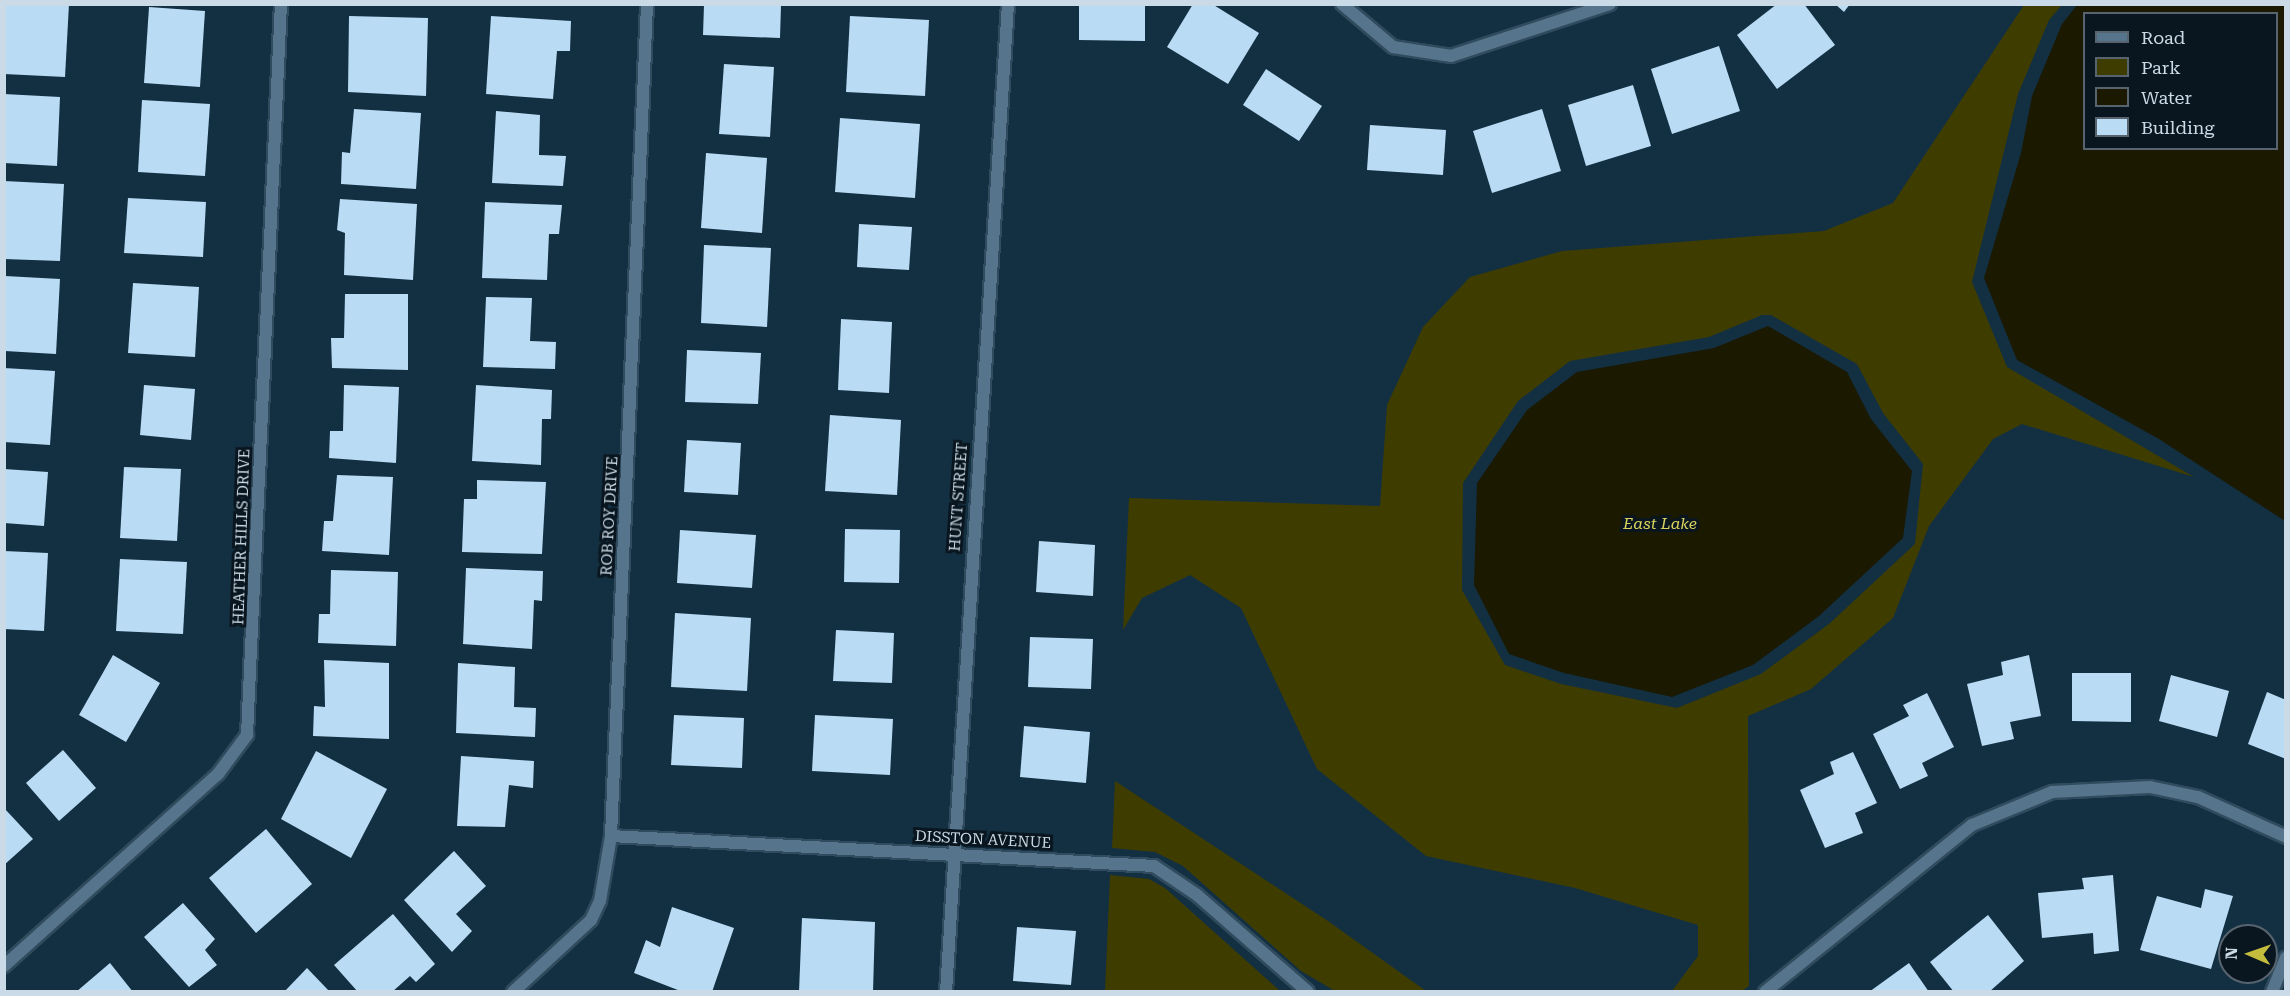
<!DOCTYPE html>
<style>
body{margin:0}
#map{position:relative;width:2290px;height:996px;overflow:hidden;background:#133043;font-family:"Roboto Serif",serif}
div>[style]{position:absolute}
.green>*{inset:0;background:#3f3c00}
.water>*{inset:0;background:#1b1900}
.building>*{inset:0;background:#badbf4}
.roads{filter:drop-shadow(2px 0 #304b5d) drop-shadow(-2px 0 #304b5d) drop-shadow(0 2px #304b5d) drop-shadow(0 -2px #304b5d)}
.street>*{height:12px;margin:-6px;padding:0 6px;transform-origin:6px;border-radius:6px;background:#56758c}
span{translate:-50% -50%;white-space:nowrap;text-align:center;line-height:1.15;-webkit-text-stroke:6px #0a161f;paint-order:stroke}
.street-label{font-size:15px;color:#cadae6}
.water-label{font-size:16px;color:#dbd35b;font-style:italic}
.frame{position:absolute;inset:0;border:6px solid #cadae6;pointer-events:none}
.legend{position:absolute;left:2083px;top:12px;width:195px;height:138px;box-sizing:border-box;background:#0a161f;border:2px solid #57646f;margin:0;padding:8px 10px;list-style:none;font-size:18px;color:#cadae6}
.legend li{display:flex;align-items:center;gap:12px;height:30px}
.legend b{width:30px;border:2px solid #57646f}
.north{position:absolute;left:2218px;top:924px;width:60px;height:60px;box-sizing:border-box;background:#0a161f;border:2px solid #57646f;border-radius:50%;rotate:272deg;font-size:16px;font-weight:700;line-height:24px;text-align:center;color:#cadae6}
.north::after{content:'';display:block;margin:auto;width:21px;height:27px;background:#c4bc3d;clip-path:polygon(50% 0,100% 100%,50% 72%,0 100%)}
</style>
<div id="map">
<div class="green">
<div style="clip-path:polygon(evenodd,2024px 5px,2062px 5px,2049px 20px,2018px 94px,1972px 282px,2007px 367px,2194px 477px,2022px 424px,1993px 439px,1929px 526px,1893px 618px,1811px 689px,1748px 716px,1749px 986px,1742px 991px,1672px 991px,1698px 956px,1698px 925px,1575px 888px,1426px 856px,1317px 769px,1241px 608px,1190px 575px,1142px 598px,1123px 630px,1129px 498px,1380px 506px,1387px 405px,1423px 327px,1470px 277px,1562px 251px,1824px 231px,1893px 203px,2024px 5px,1762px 315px,1771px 315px,1857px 364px,1883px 413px,1923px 464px,1915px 544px,1829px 624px,1761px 674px,1677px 708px,1561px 684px,1505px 665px,1462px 590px,1463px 483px,1518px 401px,1570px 361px,1709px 337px,1762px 315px)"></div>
<div style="clip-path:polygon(1115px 781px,1328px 921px,1426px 991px,1335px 991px,1301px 971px,1183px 866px,1155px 852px,1112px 848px)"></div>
<div style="clip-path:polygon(1110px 875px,1149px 879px,1165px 888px,1280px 991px,1105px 991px)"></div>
</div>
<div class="water">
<div style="clip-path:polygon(evenodd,2077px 5px,2285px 5px,2285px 521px,2159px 439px,2017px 360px,1984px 278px,2021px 153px,2032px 96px,2062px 24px,2077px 5px,2084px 14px,2276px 14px,2276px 148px,2084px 148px,2084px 14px)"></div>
<div style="clip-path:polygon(1768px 326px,1847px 372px,1871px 419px,1912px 471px,1903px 538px,1819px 616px,1753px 665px,1672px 697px,1564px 673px,1509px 654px,1474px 585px,1477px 483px,1527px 410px,1577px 372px,1714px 348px)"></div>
</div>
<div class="building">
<div style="clip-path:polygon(4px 4px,69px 4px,65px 77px,4px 74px)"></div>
<div style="clip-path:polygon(1079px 4px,1145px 4px,1145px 41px,1079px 40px)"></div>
<div style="clip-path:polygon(1193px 4px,1212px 4px,1259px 33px,1228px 84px,1167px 47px)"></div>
<div style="clip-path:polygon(1777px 4px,1804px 4px,1835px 45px,1777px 89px,1737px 35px)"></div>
<div style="clip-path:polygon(1835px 4px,1850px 4px,1844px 12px)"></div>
<div style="clip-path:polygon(704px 5px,781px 5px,780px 38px,703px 35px)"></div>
<div style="clip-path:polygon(149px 7px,205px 11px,200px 87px,144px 83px)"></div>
<div style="clip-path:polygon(349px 16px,428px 18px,426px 96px,348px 92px)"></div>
<div style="clip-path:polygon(491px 16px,571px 21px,570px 51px,557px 51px,553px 99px,486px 94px)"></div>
<div style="clip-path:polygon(850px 16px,929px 20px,925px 96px,846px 92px)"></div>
<div style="clip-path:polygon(1719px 46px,1740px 111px,1672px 134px,1651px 69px)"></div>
<div style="clip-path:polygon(724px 64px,774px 67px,770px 137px,719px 134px)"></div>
<div style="clip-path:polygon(1266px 69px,1322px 106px,1299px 141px,1243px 105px)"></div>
<div style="clip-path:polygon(1633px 85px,1651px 146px,1586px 166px,1568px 105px)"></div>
<div style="clip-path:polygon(4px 94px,60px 97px,57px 166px,4px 163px)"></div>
<div style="clip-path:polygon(142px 100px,210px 104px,205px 176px,138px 172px)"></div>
<div style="clip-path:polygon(354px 109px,421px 113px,416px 189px,341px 184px,342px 152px,350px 153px)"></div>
<div style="clip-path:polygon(1542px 109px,1561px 171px,1492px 193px,1473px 131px)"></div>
<div style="clip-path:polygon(496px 111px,540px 115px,539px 155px,566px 156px,563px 186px,492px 183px)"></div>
<div style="clip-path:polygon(840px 118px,920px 124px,915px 198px,835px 192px)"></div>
<div style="clip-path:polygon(1370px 125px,1446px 130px,1443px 175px,1367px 170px)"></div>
<div style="clip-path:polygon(706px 153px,767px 158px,762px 233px,701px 228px)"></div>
<div style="clip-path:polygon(4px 181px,64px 184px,60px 261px,4px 259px)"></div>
<div style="clip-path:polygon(128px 198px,206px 202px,203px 257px,124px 253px)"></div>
<div style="clip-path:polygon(340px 199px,417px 204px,413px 280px,344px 275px,345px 233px,337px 230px)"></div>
<div style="clip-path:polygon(485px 202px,562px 205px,559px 234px,549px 234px,547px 280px,482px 278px)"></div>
<div style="clip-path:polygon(859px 224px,912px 227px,909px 270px,857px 267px)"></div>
<div style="clip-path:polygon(704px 245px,771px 248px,767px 327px,701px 323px)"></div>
<div style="clip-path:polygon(5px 276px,60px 279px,56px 354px,5px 351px)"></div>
<div style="clip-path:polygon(133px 283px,199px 287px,195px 357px,128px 353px)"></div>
<div style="clip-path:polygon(345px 294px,408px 294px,408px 370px,332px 368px,331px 338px,344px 338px)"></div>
<div style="clip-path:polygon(486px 297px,532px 298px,530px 341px,556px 342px,555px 369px,483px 367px)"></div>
<div style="clip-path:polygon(841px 319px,892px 322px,889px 393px,838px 390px)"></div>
<div style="clip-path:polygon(687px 350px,761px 353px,758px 404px,685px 402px)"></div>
<div style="clip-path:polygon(4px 368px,55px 371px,50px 445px,4px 442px)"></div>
<div style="clip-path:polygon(144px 385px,195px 389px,191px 440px,140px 435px)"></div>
<div style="clip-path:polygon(344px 385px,399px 387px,396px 463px,329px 458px,330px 431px,343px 431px)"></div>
<div style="clip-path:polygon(476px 385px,552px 390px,551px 419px,542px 419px,541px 465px,472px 461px)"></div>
<div style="clip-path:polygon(830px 415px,901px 420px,897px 495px,825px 491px)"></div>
<div style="clip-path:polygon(687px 440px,741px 443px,738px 495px,684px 492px)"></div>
<div style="clip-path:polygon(124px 467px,181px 469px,177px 541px,120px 538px)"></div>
<div style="clip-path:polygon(4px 469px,48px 472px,44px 526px,4px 523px)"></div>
<div style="clip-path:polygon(337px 475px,393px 477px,389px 555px,322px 551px,324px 521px,333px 521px)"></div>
<div style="clip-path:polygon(477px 480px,546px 482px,542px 554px,462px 552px,464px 499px,477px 499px)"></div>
<div style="clip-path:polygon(845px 529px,900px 530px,899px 583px,844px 582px)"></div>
<div style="clip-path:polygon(680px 530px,756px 535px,752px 588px,677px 583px)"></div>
<div style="clip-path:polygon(1039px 541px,1095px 545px,1093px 596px,1036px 592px)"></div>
<div style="clip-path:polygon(4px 551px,48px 553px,44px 631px,4px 629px)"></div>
<div style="clip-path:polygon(120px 559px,187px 562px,183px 634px,116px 631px)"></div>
<div style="clip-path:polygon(466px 568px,543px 571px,542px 601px,534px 600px,532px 649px,463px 644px)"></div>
<div style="clip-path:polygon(331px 570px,398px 572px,396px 646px,318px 643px,319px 614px,330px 614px)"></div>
<div style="clip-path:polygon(675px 613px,751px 618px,747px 691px,671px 687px)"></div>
<div style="clip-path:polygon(836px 630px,894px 633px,892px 683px,833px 681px)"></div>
<div style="clip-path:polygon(1030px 637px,1093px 639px,1091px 689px,1028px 687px)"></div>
<div style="clip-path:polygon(113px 655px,160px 683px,126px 742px,79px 715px)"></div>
<div style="clip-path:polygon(2029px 655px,2041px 716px,2010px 722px,2014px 739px,1982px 746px,1967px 684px,2003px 675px,2001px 662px)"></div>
<div style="clip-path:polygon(324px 660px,389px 663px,389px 739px,313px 736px,314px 706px,325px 707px)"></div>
<div style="clip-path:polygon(458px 663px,515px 667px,514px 707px,536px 708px,535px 737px,456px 733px)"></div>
<div style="clip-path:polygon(2072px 673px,2131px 673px,2131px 722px,2072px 721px)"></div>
<div style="clip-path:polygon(2171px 675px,2229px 691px,2217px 737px,2159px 721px)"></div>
<div style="clip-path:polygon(2267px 692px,2286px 700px,2286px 759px,2248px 744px)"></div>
<div style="clip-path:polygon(1927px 693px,1954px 747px,1922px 763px,1928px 776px,1900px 789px,1873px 734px,1909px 716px,1903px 705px)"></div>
<div style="clip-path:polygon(674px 715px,744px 718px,742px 768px,671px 765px)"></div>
<div style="clip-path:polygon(815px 715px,893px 719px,890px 775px,812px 771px)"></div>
<div style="clip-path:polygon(1024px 726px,1090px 732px,1086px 783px,1020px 777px)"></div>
<div style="clip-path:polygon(63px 750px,96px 788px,59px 821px,26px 783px)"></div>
<div style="clip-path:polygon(316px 751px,387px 789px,351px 858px,281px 819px)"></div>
<div style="clip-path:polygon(1853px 752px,1877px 803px,1855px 813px,1863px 833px,1825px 848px,1800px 790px,1834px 774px,1830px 762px)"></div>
<div style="clip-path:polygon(461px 756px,534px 761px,533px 788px,509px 785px,505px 827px,457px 826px)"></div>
<div style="clip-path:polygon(4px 808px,33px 839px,4px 865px)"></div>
<div style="clip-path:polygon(266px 829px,312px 884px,256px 933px,209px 878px)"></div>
<div style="clip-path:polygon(454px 851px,486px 886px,456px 914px,472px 931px,452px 952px,404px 900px)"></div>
<div style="clip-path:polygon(2113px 875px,2119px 951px,2094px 954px,2093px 933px,2042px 938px,2038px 893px,2084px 889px,2082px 878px)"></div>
<div style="clip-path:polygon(2205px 889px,2233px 896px,2211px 969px,2140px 950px,2157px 896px,2201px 908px)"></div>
<div style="clip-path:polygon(183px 903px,215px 939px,205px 950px,217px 965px,189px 987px,144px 937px)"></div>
<div style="clip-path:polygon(672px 907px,734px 928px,712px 992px,683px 992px,634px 973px,646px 940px,660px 947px)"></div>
<div style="clip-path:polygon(393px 914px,435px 964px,416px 982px,410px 976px,392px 992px,358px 992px,334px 965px)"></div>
<div style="clip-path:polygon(1988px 915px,2024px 961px,1989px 992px,1954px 992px,1930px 962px)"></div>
<div style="clip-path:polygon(802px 918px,875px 922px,873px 992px,799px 992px)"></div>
<div style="clip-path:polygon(1017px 927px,1076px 931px,1071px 985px,1013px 981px)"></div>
<div style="clip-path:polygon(110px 963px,133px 992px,76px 992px)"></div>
<div style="clip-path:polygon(1909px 963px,1929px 992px,1869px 992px)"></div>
<div style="clip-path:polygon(307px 968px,330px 992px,284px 992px)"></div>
</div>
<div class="roads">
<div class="street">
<div style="left:1342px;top:4px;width:67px;rotate:40.1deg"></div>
<div style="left:1393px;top:47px;width:59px;rotate:8.8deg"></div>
<div style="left:1451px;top:56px;width:167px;rotate:-18.1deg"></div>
<div style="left:611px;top:836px;width:544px;rotate:3.16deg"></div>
<div style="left:1154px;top:866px;width:52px;rotate:34deg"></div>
<div style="left:1197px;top:895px;width:147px;rotate:41.1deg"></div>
<div style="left:4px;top:966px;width:288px;rotate:-41.9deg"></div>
<div style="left:218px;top:774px;width:49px;rotate:-53.4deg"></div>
<div style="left:247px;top:735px;width:732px;rotate:-87.34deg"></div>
<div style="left:513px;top:992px;width:106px;rotate:-42.7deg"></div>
<div style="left:591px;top:920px;width:21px;rotate:-65deg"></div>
<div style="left:600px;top:901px;width:66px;rotate:-80.4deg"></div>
<div style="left:611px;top:836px;width:833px;rotate:-87.52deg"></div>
<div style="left:946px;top:992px;width:990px;rotate:-86.41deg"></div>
<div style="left:1765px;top:992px;width:266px;rotate:-38.9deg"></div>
<div style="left:1972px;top:825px;width:87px;rotate:-22.4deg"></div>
<div style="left:2052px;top:792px;width:98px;rotate:-2.9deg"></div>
<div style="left:2150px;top:787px;width:49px;rotate:11.8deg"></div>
<div style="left:2198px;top:797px;width:97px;rotate:24.4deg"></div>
<div style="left:2272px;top:992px;width:37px;rotate:-68deg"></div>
</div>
</div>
<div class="street-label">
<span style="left:959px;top:497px;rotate:-86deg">HUNT STREET</span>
<span style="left:610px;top:516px;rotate:-87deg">ROB ROY DRIVE</span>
<span style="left:242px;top:537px;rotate:-88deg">HEATHER HILLS DRIVE</span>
<span style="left:983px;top:840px;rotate:3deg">DISSTON AVENUE</span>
</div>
<div class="water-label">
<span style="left:1660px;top:524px">East Lake</span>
</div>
<div class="frame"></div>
<ul class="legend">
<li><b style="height:8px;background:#56758c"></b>Road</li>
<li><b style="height:16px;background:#3f3c00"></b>Park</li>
<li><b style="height:16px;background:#1b1900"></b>Water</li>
<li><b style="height:16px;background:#badbf4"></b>Building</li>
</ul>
<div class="north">N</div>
</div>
